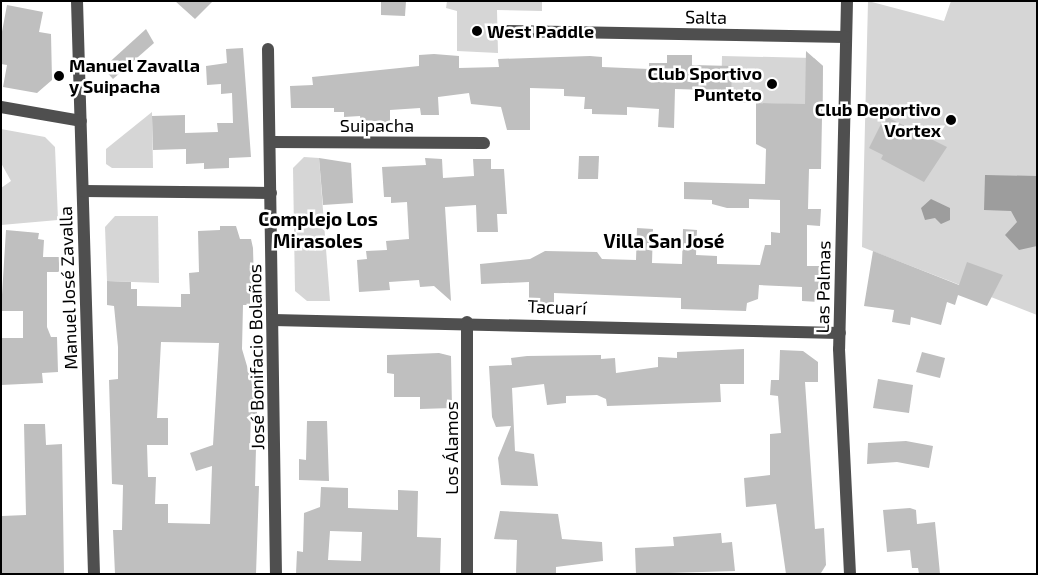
<!DOCTYPE html>
<meta charset="utf-8">
<style>
body{margin:0}
#map{position:relative;width:1038px;height:575px;overflow:hidden;background:#fff;font-family:"Exo 2",sans-serif}
div>[style]{position:absolute}
.green>*{inset:0;background:#d6d6d6}
.water>*{inset:0;background:#9d9d9d}
.building>*{inset:0;background:#bfbfbf}
.minor>*{height:12px;margin:-6px;padding:0 6px;transform-origin:6px;border-radius:6px;background:#4f4f4f}
.dots>*{width:14px;height:14px;translate:-50% -50%;box-sizing:border-box;border:2px solid #fff;border-radius:50%}
span{translate:-50% -50%;white-space:nowrap;text-align:center;line-height:1.15;-webkit-text-stroke:5px #fff;paint-order:stroke}
.street-label{font-size:18px;color:#000}
.poi-label{font-size:18px;color:#000;font-weight:700}
.left{translate:0 -50%;text-align:left}
.right{translate:-100% -50%;text-align:right}
.neighbourhood-label{font-size:19px;color:#000;font-weight:700}
.frame{position:absolute;inset:0;border:2px solid #000;pointer-events:none}
</style>
<div id="map">
<div class="green">
<div style="clip-path:polygon(447px 1px,542px 1px,542px 11px,497px 10px,498px 53px,457px 51px,457px 11px,446px 8px)"></div>
<div style="clip-path:polygon(868px 1px,944px 21px,951px 1px,1037px 1px,1037px 315px,862px 247px)"></div>
<div style="clip-path:polygon(722px 56px,814px 58px,823px 66px,823px 105px,721px 102px)"></div>
<div style="clip-path:polygon(152px 112px,153px 168px,112px 168px,106px 164px,106px 149px)"></div>
<div style="clip-path:polygon(1px 129px,45px 137px,55px 147px,58px 220px,1px 225px,1px 188px,11px 181px,1px 163px)"></div>
<div style="clip-path:polygon(304px 157px,319px 158px,330px 301px,307px 301px,295px 291px,293px 168px)"></div>
<div style="clip-path:polygon(115px 216px,158px 216px,159px 283px,107px 281px,105px 227px)"></div>
</div>
<div class="water">
<div style="clip-path:polygon(985px 175px,1037px 176px,1037px 246px,1019px 250px,1005px 235px,1017px 222px,1011px 211px,984px 210px)"></div>
<div style="clip-path:polygon(931px 199px,950px 208px,950px 220px,941px 224px,935px 218px,925px 220px,921px 208px)"></div>
</div>
<div class="building">
<div style="clip-path:polygon(175px 1px,213px 1px,195px 19px)"></div>
<div style="clip-path:polygon(381px 1px,406px 1px,405px 16px,381px 15px)"></div>
<div style="clip-path:polygon(7px 5px,43px 12px,39px 32px,51px 34px,52px 80px,37px 93px,3px 87px,7px 65px,1px 64px,1px 37px)"></div>
<div style="clip-path:polygon(146px 29px,154px 43px,113px 79px,103px 68px)"></div>
<div style="clip-path:polygon(243px 48px,251px 157px,229px 158px,229px 168px,204px 169px,204px 163px,186px 164px,186px 149px,153px 150px,152px 116px,185px 115px,185px 133px,218px 132px,217px 123px,233px 123px,232px 93px,221px 94px,221px 84px,207px 85px,206px 66px,227px 63px,226px 49px)"></div>
<div style="clip-path:polygon(806px 51px,823px 66px,821px 169px,809px 169px,808px 209px,821px 209px,820px 226px,807px 225px,807px 266px,820px 266px,819px 302px,802px 301px,802px 287px,759px 285px,758px 299px,747px 303px,746px 311px,681px 309px,681px 298px,580px 294px,554px 293px,554px 305px,529px 305px,529px 282px,481px 284px,480px 264px,530px 259px,545px 251px,597px 252px,602px 259px,636px 260px,637px 228px,653px 229px,652px 263px,682px 264px,683px 229px,697px 230px,696px 255px,717px 256px,717px 264px,760px 265px,765px 245px,771px 245px,771px 232px,780px 233px,780px 200px,749px 199px,749px 208px,727px 208px,712px 204px,712px 200px,684px 199px,684px 182px,765px 184px,766px 149px,756px 144px,756px 103px,805px 104px)"></div>
<div style="clip-path:polygon(434px 54px,459px 56px,459px 68px,499px 67px,498px 59px,590px 56px,602px 57px,602px 67px,649px 69px,649px 63px,667px 63px,667px 55px,692px 55px,692px 65px,732px 66px,731px 102px,708px 102px,708px 90px,675px 89px,674px 128px,658px 127px,659px 109px,627px 107px,627px 115px,592px 114px,592px 109px,584px 109px,585px 97px,564px 96px,564px 89px,530px 88px,530px 130px,507px 130px,501px 107px,471px 104px,469px 93px,438px 97px,439px 115px,421px 115px,420px 108px,390px 110px,390px 127px,361px 122px,360px 116px,344px 117px,344px 112px,334px 112px,334px 108px,291px 108px,290px 86px,313px 85px,312px 77px,419px 66px,419px 55px)"></div>
<div style="clip-path:polygon(885px 116px,947px 147px,924px 182px,881px 159px,883px 155px,869px 148px)"></div>
<div style="clip-path:polygon(579px 156px,599px 156px,598px 179px,578px 179px)"></div>
<div style="clip-path:polygon(319px 158px,351px 163px,353px 203px,323px 205px)"></div>
<div style="clip-path:polygon(425px 158px,442px 159px,443px 178px,474px 176px,473px 159px,491px 159px,491px 169px,504px 169px,507px 214px,497px 214px,498px 232px,477px 232px,476px 205px,445px 207px,451px 301px,434px 286px,420px 287px,419px 280px,389px 282px,390px 290px,359px 292px,357px 260px,367px 259px,366px 251px,387px 250px,386px 241px,409px 239px,407px 202px,391px 203px,391px 197px,384px 197px,382px 167px,426px 165px)"></div>
<div style="clip-path:polygon(evenodd,220px 226px,236px 226px,240px 239px,251px 239px,253px 248px,254px 285px,250px 285px,250px 305px,243px 305px,242px 349px,257px 400px,257px 414px,251px 414px,250px 446px,256px 448px,255px 486px,259px 486px,256px 574px,115px 574px,113px 530px,122px 530px,123px 485px,112px 484px,109px 380px,118px 379px,118px 347px,114px 306px,107px 305px,107px 281px,131px 282px,131px 289px,137px 289px,137px 306px,181px 307px,181px 294px,190px 294px,189px 273px,199px 272px,198px 231px,220px 230px,220px 226px,161px 342px,219px 343px,213px 445px,190px 453px,196px 471px,212px 466px,210px 524px,168px 523px,168px 504px,155px 504px,156px 477px,148px 477px,147px 445px,168px 445px,168px 418px,157px 418px,161px 342px)"></div>
<div style="clip-path:polygon(6px 230px,39px 233px,38px 239px,44px 240px,43px 257px,59px 257px,59px 272px,47px 272px,47px 327px,51px 337px,57px 337px,58px 372px,42px 373px,43px 383px,1px 385px,1px 338px,23px 338px,23px 311px,1px 311px)"></div>
<div style="clip-path:polygon(873px 251px,959px 285px,967px 262px,1003px 275px,987px 306px,958px 295px,955px 305px,947px 302px,941px 325px,911px 317px,910px 325px,892px 322px,894px 310px,864px 306px)"></div>
<div style="clip-path:polygon(744px 349px,744px 384px,720px 384px,721px 402px,607px 406px,606px 399px,597px 395px,566px 396px,566px 403px,547px 405px,544px 384px,512px 388px,515px 451px,534px 454px,538px 486px,501px 485px,498px 458px,511px 426px,496px 427px,492px 417px,489px 366px,512px 365px,511px 358px,527px 356px,601px 355px,601px 359px,615px 358px,616px 373px,658px 367px,658px 357px,677px 358px,677px 352px)"></div>
<div style="clip-path:polygon(780px 350px,803px 351px,818px 362px,818px 382px,805px 382px,815px 529px,824px 528px,826px 565px,821px 573px,786px 574px,776px 504px,746px 507px,744px 478px,770px 475px,770px 434px,781px 433px,778px 396px,770px 395px,771px 380px,779px 380px)"></div>
<div style="clip-path:polygon(922px 352px,945px 358px,940px 378px,916px 372px)"></div>
<div style="clip-path:polygon(439px 353px,451px 356px,452px 408px,420px 409px,420px 397px,394px 397px,394px 374px,387px 373px,387px 355px)"></div>
<div style="clip-path:polygon(878px 379px,913px 385px,909px 413px,873px 408px)"></div>
<div style="clip-path:polygon(307px 421px,327px 421px,329px 481px,299px 480px,299px 459px,306px 460px)"></div>
<div style="clip-path:polygon(24px 424px,45px 424px,46px 445px,62px 444px,64px 574px,1px 574px,2px 516px,26px 515px)"></div>
<div style="clip-path:polygon(906px 441px,933px 446px,929px 468px,897px 462px,867px 464px,868px 443px)"></div>
<div style="clip-path:polygon(evenodd,321px 487px,348px 488px,348px 508px,372px 509px,398px 510px,398px 490px,418px 491px,417px 537px,441px 538px,440px 574px,296px 574px,297px 551px,303px 552px,304px 513px,320px 507px,321px 487px,330px 531px,362px 532px,361px 561px,328px 560px,330px 531px)"></div>
<div style="clip-path:polygon(910px 508px,916px 510px,917px 524px,935px 522px,940px 574px,919px 574px,918px 568px,912px 568px,910px 550px,887px 552px,883px 510px)"></div>
<div style="clip-path:polygon(500px 511px,558px 514px,562px 539px,602px 542px,603px 561px,556px 567px,556px 574px,516px 574px,517px 540px,494px 539px)"></div>
<div style="clip-path:polygon(721px 533px,722px 543px,732px 542px,735px 571px,636px 574px,635px 548px,674px 546px,673px 537px)"></div>
</div>
<div class="minor">
<div style="left:77px;top:1px;width:573px;rotate:88.3deg"></div>
<div style="left:847px;top:1px;width:348px;rotate:91.3deg"></div>
<div style="left:839px;top:349px;width:225px;rotate:87.2deg"></div>
<div style="left:505px;top:31px;width:341px;rotate:1deg"></div>
<div style="left:268px;top:49px;width:525px;rotate:89.13deg"></div>
<div style="left:1px;top:107px;width:81px;rotate:9.9deg"></div>
<div style="left:270px;top:142px;width:214px;rotate:0.3deg"></div>
<div style="left:83px;top:191px;width:188px;rotate:0.6deg"></div>
<div style="left:273px;top:320px;width:567px;rotate:1.31deg"></div>
<div style="left:467px;top:574px;width:252px;rotate:-90deg"></div>
</div>
<div class="dots">
<div style="left:477px;top:31px;background:#000"></div>
<div style="left:59px;top:76px;background:#000"></div>
<div style="left:772px;top:84px;background:#000"></div>
<div style="left:951px;top:120px;background:#000"></div>
</div>
<div class="street-label">
<span style="left:706px;top:17px;rotate:1deg">Salta</span>
<span style="left:377px;top:125px">Suipacha</span>
<span style="left:823px;top:287px;rotate:-89deg">Las Palmas</span>
<span style="left:68px;top:288px;rotate:-92deg">Manuel José Zavalla</span>
<span style="left:557px;top:307px;rotate:2deg">Tacuarí</span>
<span style="left:256px;top:357px;rotate:-91deg">José Bonifacio Bolaños</span>
<span style="left:451px;top:448px;rotate:-90deg">Los Álamos</span>
</div>
<div class="poi-label">
<span class="left" style="left:487px;top:31px">West Paddle</span>
<span class="left" style="left:69px;top:76px">Manuel Zavalla<br>y Suipacha</span>
<span class="right" style="left:762px;top:84px">Club Sportivo<br>Punteto</span>
<span class="right" style="left:941px;top:120px">Club Deportivo<br>Vortex</span>
</div>
<div class="neighbourhood-label">
<span style="left:318px;top:230px">Complejo Los<br>Mirasoles</span>
<span style="left:664px;top:241px">Villa San José</span>
</div>
<div class="frame"></div>
</div>
